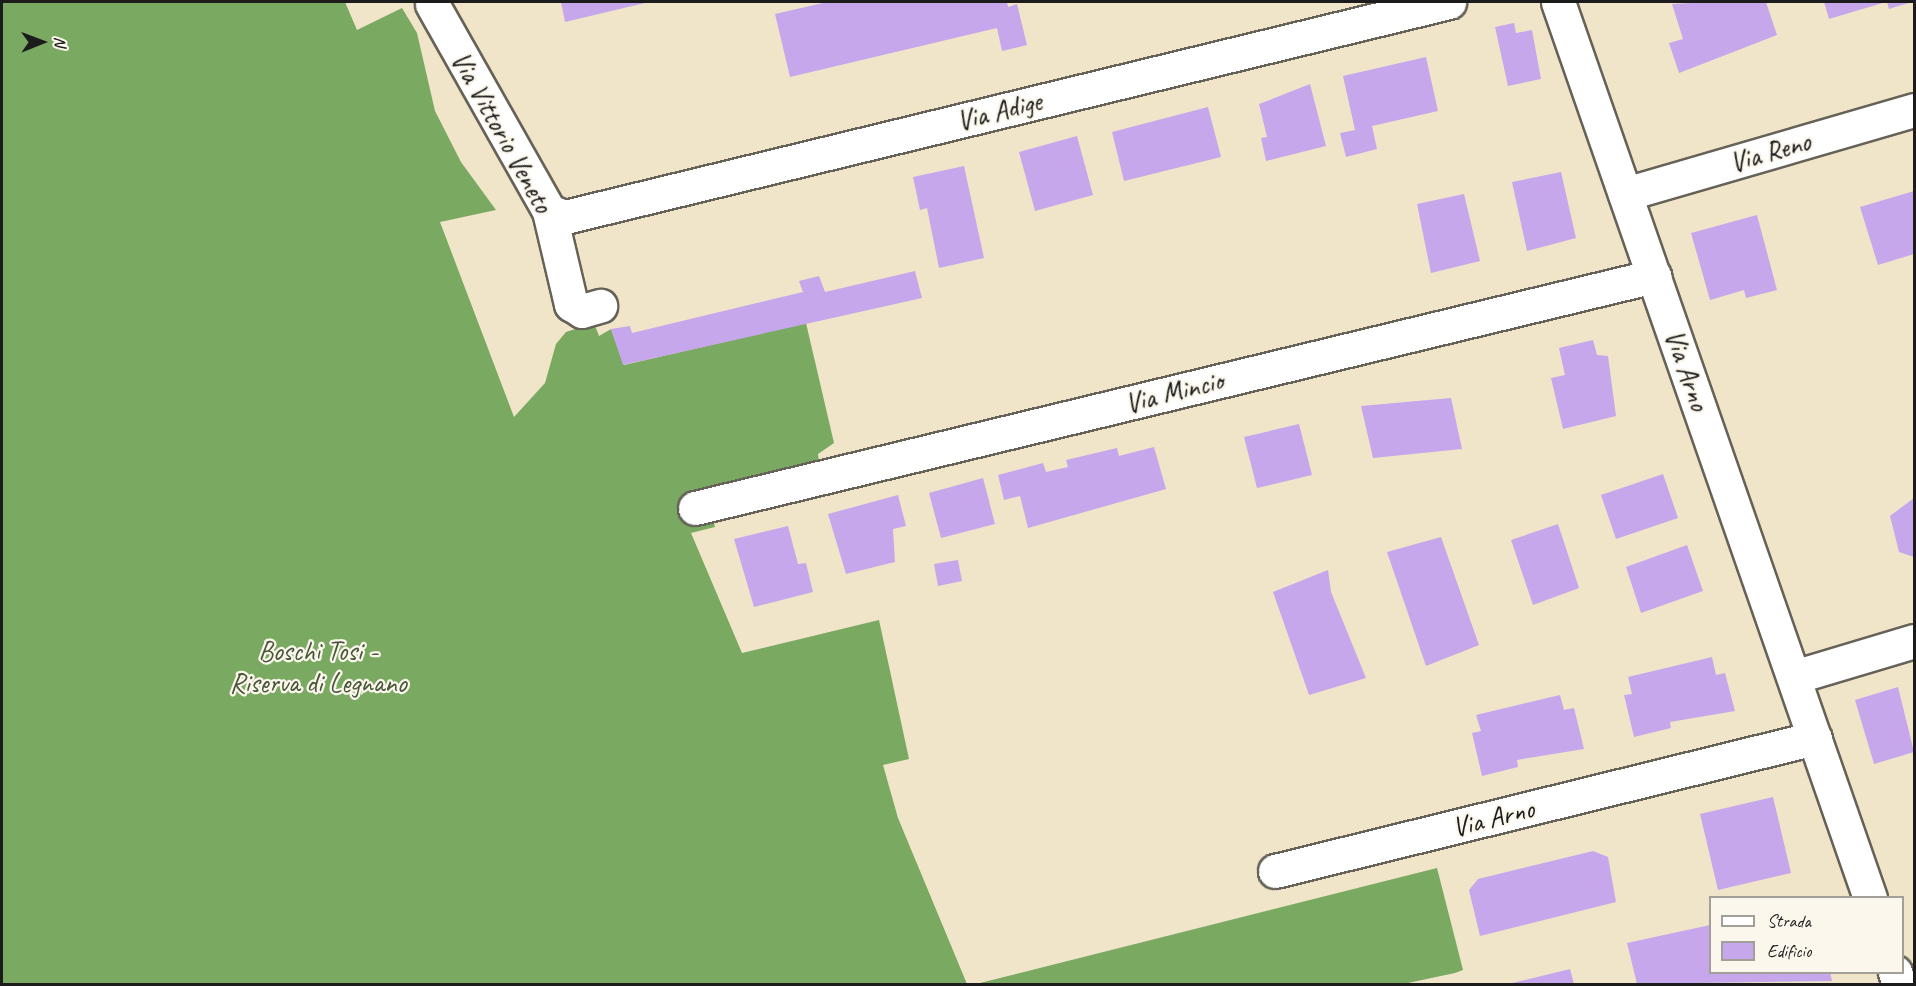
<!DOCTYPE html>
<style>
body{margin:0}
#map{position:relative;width:1916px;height:986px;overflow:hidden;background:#f0e5c8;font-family:Caveat,sans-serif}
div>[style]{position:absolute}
.forest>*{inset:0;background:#7aa962}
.building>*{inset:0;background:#c6a7ec}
.roads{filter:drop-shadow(2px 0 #666258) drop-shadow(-2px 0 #666258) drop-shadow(0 2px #666258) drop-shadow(0 -2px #666258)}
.minor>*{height:33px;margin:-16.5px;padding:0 16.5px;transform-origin:16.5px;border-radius:16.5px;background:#fff}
span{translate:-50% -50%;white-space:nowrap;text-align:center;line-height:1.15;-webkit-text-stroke:4.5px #fbf7ec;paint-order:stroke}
.street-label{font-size:28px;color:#1c1c1c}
.park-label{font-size:28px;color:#475639}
.frame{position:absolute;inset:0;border:3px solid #1c1c1c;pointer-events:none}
.legend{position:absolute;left:1709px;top:896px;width:195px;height:78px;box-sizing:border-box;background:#fbf7ec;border:2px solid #a29f99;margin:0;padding:8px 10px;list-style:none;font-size:18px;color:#1c1c1c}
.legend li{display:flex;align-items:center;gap:12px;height:30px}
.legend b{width:30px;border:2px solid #a29f99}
.north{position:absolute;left:12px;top:12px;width:60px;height:60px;-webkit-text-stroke:4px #fbf7ec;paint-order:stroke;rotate:89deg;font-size:16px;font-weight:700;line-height:24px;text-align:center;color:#1c1c1c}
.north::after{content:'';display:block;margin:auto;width:21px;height:27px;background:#1c1c1c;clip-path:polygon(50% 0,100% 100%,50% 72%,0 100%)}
</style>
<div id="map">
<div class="forest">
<div style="clip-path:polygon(2px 2px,345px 2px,357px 30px,402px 8px,417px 33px,435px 111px,461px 162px,496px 210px,440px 222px,514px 417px,545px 383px,556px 344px,566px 332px,594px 323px,599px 336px,611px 329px,624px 365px,806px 323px,834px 443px,818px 454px,819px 463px,706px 492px,715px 527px,691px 533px,742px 653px,879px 620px,909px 759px,883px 765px,898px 818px,967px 984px,2px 984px)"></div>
<div style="clip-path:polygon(1437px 868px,1463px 970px,1455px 973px,1403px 984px,976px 984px)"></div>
</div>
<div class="building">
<div style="clip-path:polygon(561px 2px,644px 2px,645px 3px,565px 22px)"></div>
<div style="clip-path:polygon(827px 2px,1007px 2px,1008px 7px,1017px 4px,1027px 45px,1002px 51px,997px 28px,790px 77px,775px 14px)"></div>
<div style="clip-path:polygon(1707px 2px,1766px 2px,1777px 35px,1679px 73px,1669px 43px,1683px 39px,1672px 4px)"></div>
<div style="clip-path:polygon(1824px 2px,1886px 2px,1829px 19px)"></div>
<div style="clip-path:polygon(1887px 2px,1912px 2px,1889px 9px)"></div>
<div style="clip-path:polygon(1514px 23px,1516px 33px,1532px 30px,1541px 79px,1508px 86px,1495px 27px)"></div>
<div style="clip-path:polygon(1426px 57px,1438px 111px,1372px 126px,1377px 149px,1346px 157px,1340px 133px,1355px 130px,1343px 76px)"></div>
<div style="clip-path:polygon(1310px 84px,1326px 146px,1266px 161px,1261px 138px,1267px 137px,1259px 104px)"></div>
<div style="clip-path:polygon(1208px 107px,1221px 157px,1124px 181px,1112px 132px)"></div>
<div style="clip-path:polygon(1077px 136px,1093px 195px,1035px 211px,1019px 152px)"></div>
<div style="clip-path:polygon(964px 166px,984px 258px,939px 268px,927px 208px,920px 210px,913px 177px)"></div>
<div style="clip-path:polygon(1561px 172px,1576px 238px,1527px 251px,1512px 182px)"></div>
<div style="clip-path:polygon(1914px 191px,1914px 254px,1878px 265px,1860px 207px)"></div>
<div style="clip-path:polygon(1464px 194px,1480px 261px,1431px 273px,1417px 204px)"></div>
<div style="clip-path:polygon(1757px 215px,1777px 290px,1746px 298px,1744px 290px,1710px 300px,1691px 233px)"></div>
<div style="clip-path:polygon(915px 271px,922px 298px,623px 365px,611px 329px,630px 326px,632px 333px,803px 292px,799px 281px,819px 276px,825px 292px)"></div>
<div style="clip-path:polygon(1593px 340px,1597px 355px,1608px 356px,1616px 416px,1563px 429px,1551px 378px,1565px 375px,1559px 348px)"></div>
<div style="clip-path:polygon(1451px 398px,1462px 449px,1373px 458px,1361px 406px)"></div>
<div style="clip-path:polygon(1299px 424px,1312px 475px,1257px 488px,1244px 437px)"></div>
<div style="clip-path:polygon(1154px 447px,1166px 489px,1028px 528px,1020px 496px,1004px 500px,998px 475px,1043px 463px,1046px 472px,1068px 467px,1066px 460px,1117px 448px,1119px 456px)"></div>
<div style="clip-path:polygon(1663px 474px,1678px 518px,1616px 539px,1601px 495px)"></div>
<div style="clip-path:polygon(983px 478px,995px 524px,941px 538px,929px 493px)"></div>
<div style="clip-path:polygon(898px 495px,906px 526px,893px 529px,895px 562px,846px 574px,828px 514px)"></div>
<div style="clip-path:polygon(1914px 498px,1914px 557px,1899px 552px,1890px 516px)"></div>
<div style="clip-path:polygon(1558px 524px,1579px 588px,1533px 605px,1511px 540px)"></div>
<div style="clip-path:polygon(788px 526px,798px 564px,806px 563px,813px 592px,754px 607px,734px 539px)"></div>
<div style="clip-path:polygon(1441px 537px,1479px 645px,1426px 666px,1387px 552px)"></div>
<div style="clip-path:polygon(1687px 545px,1703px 591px,1641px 613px,1626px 567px)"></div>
<div style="clip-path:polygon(958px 560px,962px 581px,938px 586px,934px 564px)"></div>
<div style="clip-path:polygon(1328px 570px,1331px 592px,1366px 678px,1309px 695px,1273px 592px)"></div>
<div style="clip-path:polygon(1712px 657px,1716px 675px,1725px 673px,1735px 711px,1670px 722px,1671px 728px,1634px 737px,1624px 695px,1632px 694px,1628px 677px)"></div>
<div style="clip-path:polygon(1898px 687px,1914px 752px,1874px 764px,1855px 700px)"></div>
<div style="clip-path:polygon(1560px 695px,1564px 710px,1574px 708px,1584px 749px,1517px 760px,1518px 767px,1482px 776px,1472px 733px,1481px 731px,1476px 715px)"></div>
<div style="clip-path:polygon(1773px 797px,1791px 873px,1718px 890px,1700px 814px)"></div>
<div style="clip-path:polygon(1593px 851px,1608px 857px,1616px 902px,1480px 936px,1469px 890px,1478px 879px)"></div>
<div style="clip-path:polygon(1710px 925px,1710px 972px,1830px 972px,1832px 981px,1637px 984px,1627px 943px)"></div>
<div style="clip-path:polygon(1570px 969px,1574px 984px,1508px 984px)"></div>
</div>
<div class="roads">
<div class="minor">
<div style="left:1558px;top:2px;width:949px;rotate:70.8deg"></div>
<div style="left:432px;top:4px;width:238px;rotate:60.5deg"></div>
<div style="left:549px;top:211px;width:96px;rotate:76.7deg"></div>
<div style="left:571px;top:304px;width:13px;rotate:32deg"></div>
<div style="left:582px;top:311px;width:19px;rotate:-16deg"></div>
<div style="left:1625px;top:194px;width:301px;rotate:-16.2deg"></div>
<div style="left:549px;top:211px;width:17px;rotate:21deg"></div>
<div style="left:565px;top:217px;width:910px;rotate:-13.67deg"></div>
<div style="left:695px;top:508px;width:987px;rotate:-13.6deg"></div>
<div style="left:1794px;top:677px;width:125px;rotate:-16.7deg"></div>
<div style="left:1275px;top:871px;width:556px;rotate:-13.84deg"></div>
<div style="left:1895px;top:972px;width:13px;rotate:72deg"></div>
</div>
</div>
<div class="street-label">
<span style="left:999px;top:111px;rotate:-14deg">Via Adige</span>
<span style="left:502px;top:132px;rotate:61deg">Via Vittorio Veneto</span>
<span style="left:1770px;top:152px;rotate:-16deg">Via Reno</span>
<span style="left:1687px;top:370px;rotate:71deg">Via Arno</span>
<span style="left:1174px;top:392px;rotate:-14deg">Via Mincio</span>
<span style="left:1493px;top:818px;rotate:-14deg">Via Arno</span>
</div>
<div class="park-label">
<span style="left:318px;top:667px">Boschi Tosi -<br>Riserva di Legnano</span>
</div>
<div class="frame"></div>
<ul class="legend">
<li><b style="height:8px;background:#fff"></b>Strada</li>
<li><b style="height:16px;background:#c6a7ec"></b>Edificio</li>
</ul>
<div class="north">N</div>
</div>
